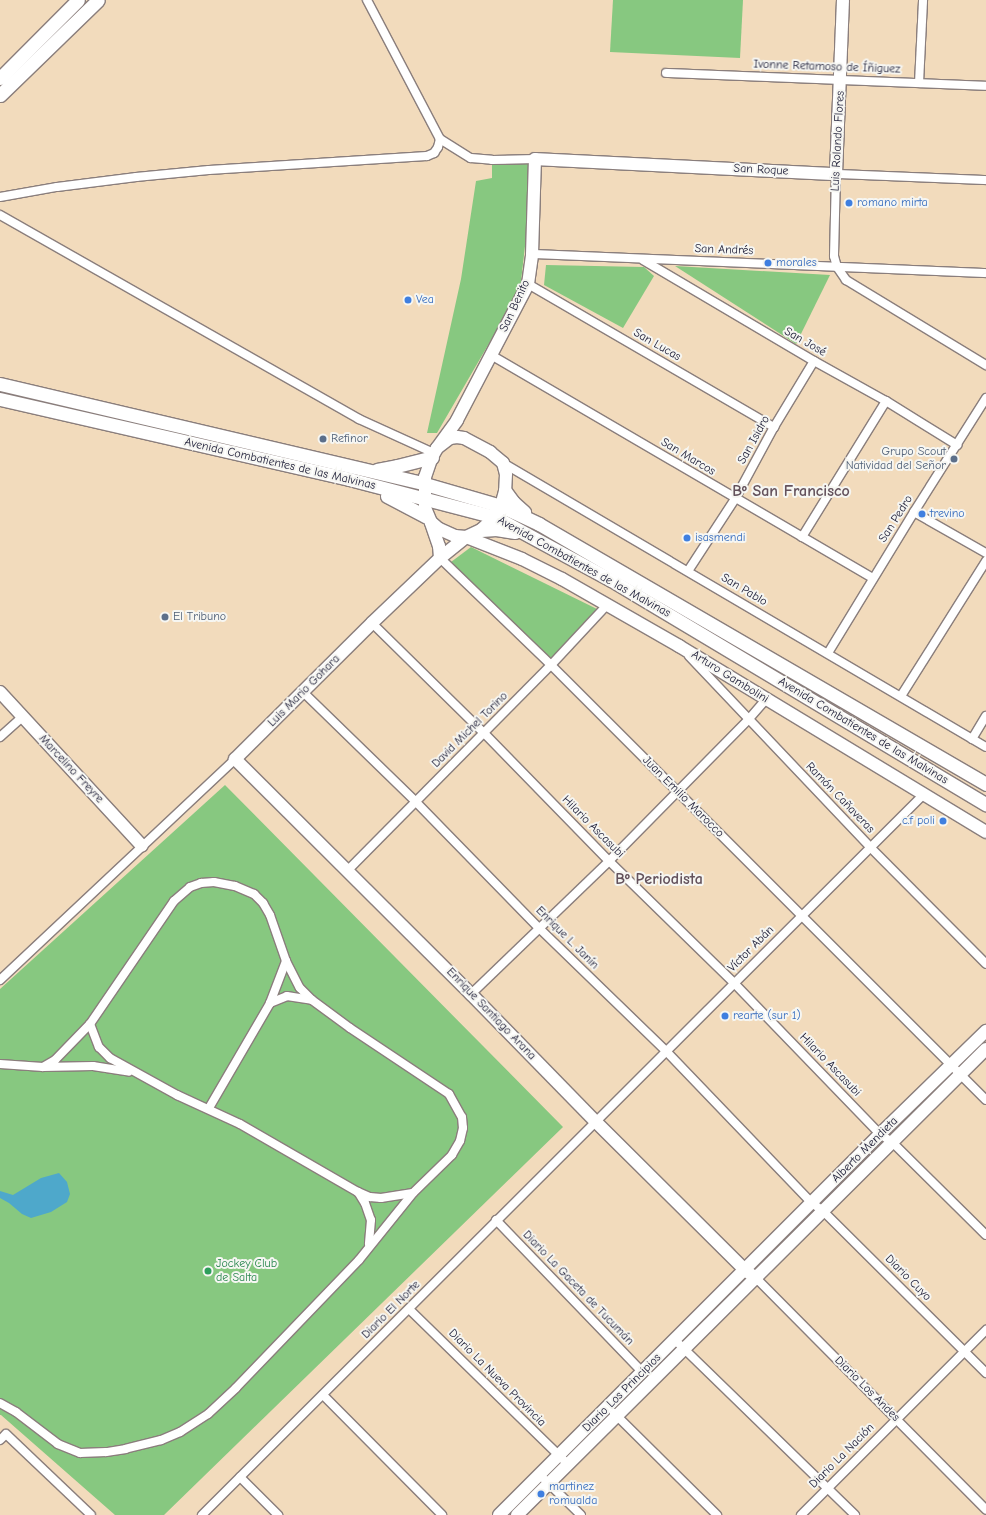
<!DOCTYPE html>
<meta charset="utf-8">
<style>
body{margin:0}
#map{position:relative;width:986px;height:1515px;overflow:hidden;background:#f2dbbc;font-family:"Comic Neue",sans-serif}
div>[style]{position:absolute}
.green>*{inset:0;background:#87c880}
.water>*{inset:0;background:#4ea8cb}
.roads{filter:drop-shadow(1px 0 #8a7e7c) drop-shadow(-1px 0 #8a7e7c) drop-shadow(0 1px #8a7e7c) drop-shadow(0 -1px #8a7e7c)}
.street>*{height:8px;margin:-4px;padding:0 4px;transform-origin:4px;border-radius:4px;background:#fff}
.secondary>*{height:12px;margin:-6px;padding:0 6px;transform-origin:6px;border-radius:6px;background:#fff}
.primary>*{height:13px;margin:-6.5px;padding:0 6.5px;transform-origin:6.5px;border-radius:6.5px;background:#fff}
.dots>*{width:11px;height:11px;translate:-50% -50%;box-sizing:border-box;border:2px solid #f6f6f2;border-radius:50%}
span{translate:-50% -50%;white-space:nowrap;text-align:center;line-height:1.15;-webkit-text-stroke:4px #f6f6f2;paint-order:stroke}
.street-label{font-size:12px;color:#22223b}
.shop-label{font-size:12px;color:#366cbe}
.left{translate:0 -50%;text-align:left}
.right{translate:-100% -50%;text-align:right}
.service-label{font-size:12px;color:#4e5e75}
.leisure-label{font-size:12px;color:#27864d}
.district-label{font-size:16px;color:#64525c;font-weight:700}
</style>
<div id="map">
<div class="green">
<div style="clip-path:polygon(613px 0,743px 0,740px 58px,610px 52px)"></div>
<div style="clip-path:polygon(535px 159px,520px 290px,437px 433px,427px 433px,461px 279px,476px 181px,492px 178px,492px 160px)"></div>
<div style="clip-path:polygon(546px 265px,644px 267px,654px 276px,623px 328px,544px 285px)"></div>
<div style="clip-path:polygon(675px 266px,830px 275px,796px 344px)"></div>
<div style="clip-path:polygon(471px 547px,597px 609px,551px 665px,451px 562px)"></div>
<div style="clip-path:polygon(225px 785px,563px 1127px,164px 1515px,115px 1515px,1px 1415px,0 1415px,0 989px)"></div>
</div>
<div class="water">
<div style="clip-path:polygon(59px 1173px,67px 1182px,70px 1194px,67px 1202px,51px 1212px,31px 1218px,22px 1214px,9px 1203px,0 1198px,0 1191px,13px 1195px,41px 1178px)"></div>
</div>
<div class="roads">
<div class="street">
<div style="left:367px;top:0;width:157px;rotate:62.3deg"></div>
<div style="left:666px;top:73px;width:320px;rotate:2.3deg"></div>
<div style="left:919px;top:83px;width:83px;rotate:-87.2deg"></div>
<div style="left:986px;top:180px;width:150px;rotate:-177.7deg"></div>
<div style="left:836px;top:174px;width:82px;rotate:91.4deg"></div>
<div style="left:834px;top:256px;width:11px;rotate:75deg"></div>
<div style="left:837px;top:267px;width:16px;rotate:55deg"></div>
<div style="left:846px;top:280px;width:164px;rotate:31.3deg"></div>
<div style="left:0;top:197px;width:58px;rotate:-10deg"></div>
<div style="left:57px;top:187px;width:80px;rotate:-7.2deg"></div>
<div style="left:136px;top:177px;width:73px;rotate:-5.5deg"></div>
<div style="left:209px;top:170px;width:218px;rotate:-3.7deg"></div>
<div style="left:427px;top:156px;width:8px;rotate:-23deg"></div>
<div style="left:434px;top:153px;width:7px;rotate:-56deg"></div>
<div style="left:438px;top:147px;width:8px;rotate:-76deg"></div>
<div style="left:440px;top:139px;width:36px;rotate:32deg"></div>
<div style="left:471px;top:158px;width:21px;rotate:5deg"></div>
<div style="left:492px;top:160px;width:43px;rotate:-1.3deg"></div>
<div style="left:0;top:215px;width:413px;rotate:29.6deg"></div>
<div style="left:359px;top:419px;width:82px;rotate:24.4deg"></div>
<div style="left:532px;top:254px;width:454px;rotate:2.4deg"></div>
<div style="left:643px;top:260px;width:199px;rotate:30.6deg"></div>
<div style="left:814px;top:361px;width:82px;rotate:29.1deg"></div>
<div style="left:886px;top:401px;width:84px;rotate:31.8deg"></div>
<div style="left:528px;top:284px;width:285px;rotate:30.2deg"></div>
<div style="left:491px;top:355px;width:442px;rotate:30.3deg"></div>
<div style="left:503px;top:463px;width:560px;rotate:30.46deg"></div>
<div style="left:914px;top:512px;width:83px;rotate:29.7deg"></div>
<div style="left:802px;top:537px;width:160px;rotate:-58.3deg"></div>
<div style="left:440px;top:558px;width:154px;rotate:43.9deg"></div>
<div style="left:551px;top:665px;width:615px;rotate:45deg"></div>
<div style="left:688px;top:571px;width:86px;rotate:-56.9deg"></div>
<div style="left:735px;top:499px;width:82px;rotate:-61.6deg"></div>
<div style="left:774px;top:427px;width:77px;rotate:-58.8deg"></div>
<div style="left:372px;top:623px;width:157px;rotate:44.5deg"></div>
<div style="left:484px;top:733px;width:179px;rotate:45.7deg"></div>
<div style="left:609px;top:861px;width:175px;rotate:44.3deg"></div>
<div style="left:734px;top:983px;width:210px;rotate:46deg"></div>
<div style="left:880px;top:1134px;width:14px;rotate:34deg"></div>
<div style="left:892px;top:1142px;width:132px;rotate:44.7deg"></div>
<div style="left:828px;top:653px;width:165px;rotate:-58.6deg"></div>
<div style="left:914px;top:512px;width:135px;rotate:-57.7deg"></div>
<div style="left:689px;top:656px;width:265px;rotate:46.5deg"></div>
<div style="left:871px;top:848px;width:163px;rotate:45.2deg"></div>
<div style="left:302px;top:691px;width:158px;rotate:44.2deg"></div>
<div style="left:415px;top:801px;width:177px;rotate:45.7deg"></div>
<div style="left:539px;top:928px;width:177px;rotate:44.1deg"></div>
<div style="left:666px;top:1051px;width:211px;rotate:46.2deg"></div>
<div style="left:812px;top:1203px;width:14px;rotate:36deg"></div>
<div style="left:823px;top:1211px;width:230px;rotate:44.8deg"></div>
<div style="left:901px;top:696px;width:160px;rotate:-57.8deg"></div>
<div style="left:0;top:737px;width:30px;rotate:-42deg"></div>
<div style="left:972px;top:739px;width:27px;rotate:-59deg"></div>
<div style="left:348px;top:870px;width:289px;rotate:-45.3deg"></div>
<div style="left:551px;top:665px;width:82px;rotate:-47deg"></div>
<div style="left:0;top:980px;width:323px;rotate:-43.2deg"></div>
<div style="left:471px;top:994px;width:192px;rotate:-43.9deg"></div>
<div style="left:609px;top:861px;width:198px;rotate:-45.4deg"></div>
<div style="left:748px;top:720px;width:28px;rotate:-49deg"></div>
<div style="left:270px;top:1003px;width:18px;rotate:-22deg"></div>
<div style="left:287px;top:996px;width:25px;rotate:9deg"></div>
<div style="left:90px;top:1024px;width:25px;rotate:69deg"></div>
<div style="left:99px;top:1047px;width:16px;rotate:45deg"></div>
<div style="left:110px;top:1058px;width:77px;rotate:28.9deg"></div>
<div style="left:177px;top:1095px;width:69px;rotate:24.7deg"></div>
<div style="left:240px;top:1124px;width:136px;rotate:30deg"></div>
<div style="left:358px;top:1192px;width:13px;rotate:23deg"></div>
<div style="left:370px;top:1197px;width:11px;rotate:5deg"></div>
<div style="left:381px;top:1198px;width:32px;rotate:-9deg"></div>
<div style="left:0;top:1064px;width:43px;rotate:4deg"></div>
<div style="left:43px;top:1067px;width:14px;rotate:-30deg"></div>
<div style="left:55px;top:1060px;width:50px;rotate:-45.8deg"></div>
<div style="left:90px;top:1024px;width:149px;rotate:-55.7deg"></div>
<div style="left:174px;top:901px;width:21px;rotate:-41deg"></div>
<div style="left:190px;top:887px;width:12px;rotate:-20deg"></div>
<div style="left:201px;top:883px;width:13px;rotate:-4deg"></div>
<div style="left:214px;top:882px;width:21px;rotate:11deg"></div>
<div style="left:235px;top:886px;width:21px;rotate:23deg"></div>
<div style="left:254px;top:894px;width:13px;rotate:45deg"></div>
<div style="left:263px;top:903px;width:14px;rotate:60deg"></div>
<div style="left:270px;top:915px;width:49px;rotate:70.8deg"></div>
<div style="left:286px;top:961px;width:30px;rotate:63deg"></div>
<div style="left:300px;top:988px;width:17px;rotate:45deg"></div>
<div style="left:312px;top:1000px;width:47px;rotate:36.4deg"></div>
<div style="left:350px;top:1028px;width:119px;rotate:33.7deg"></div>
<div style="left:449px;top:1094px;width:26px;rotate:61deg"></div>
<div style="left:462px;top:1117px;width:11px;rotate:85deg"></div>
<div style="left:463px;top:1128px;width:13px;rotate:103deg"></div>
<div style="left:460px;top:1141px;width:16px;rotate:120deg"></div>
<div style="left:452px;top:1155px;width:54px;rotate:135.7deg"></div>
<div style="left:413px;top:1193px;width:86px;rotate:128.9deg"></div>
<div style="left:359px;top:1260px;width:178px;rotate:133.9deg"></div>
<div style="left:236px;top:1388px;width:38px;rotate:137deg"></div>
<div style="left:208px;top:1414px;width:33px;rotate:147deg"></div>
<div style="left:180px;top:1432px;width:21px;rotate:157deg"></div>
<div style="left:161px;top:1440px;width:36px;rotate:166deg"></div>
<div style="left:126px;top:1449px;width:20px;rotate:171deg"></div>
<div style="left:106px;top:1452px;width:26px;rotate:178deg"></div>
<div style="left:80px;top:1453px;width:24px;rotate:-158deg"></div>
<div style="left:58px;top:1444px;width:53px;rotate:-142.7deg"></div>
<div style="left:16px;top:1412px;width:18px;rotate:-151deg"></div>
<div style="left:43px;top:1067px;width:50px;rotate:-1.1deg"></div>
<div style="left:93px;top:1066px;width:36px;rotate:9deg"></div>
<div style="left:209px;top:1108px;width:121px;rotate:-59.8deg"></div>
<div style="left:270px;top:1003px;width:45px;rotate:-69.1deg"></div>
<div style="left:358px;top:1192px;width:13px;rotate:58deg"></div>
<div style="left:365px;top:1203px;width:18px;rotate:71deg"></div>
<div style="left:371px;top:1220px;width:24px;rotate:95deg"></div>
<div style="left:496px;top:1220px;width:212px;rotate:46.1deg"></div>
<div style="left:757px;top:1279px;width:325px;rotate:45.2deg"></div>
<div style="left:409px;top:1309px;width:222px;rotate:44.3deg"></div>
<div style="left:675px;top:1340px;width:251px;rotate:44.2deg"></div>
<div style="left:323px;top:1395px;width:169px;rotate:45.2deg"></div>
<div style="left:614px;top:1413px;width:145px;rotate:44.7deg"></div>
<div style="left:0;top:1440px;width:8px;rotate:-45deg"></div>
<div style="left:6px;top:1434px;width:117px;rotate:43.6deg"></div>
<div style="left:540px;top:1475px;width:57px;rotate:44.3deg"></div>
<div style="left:240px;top:1477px;width:54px;rotate:45deg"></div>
<div style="left:202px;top:1515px;width:1019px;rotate:-44.96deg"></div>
<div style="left:801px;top:1515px;width:262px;rotate:-45deg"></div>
</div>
<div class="secondary">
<div style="left:457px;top:437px;width:7px;rotate:8deg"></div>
<div style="left:464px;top:438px;width:30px;rotate:28deg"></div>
<div style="left:490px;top:452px;width:17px;rotate:40deg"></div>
<div style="left:503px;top:463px;width:11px;rotate:75deg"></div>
<div style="left:506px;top:474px;width:17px;rotate:93deg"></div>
<div style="left:505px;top:491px;width:16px;rotate:105deg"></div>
<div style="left:501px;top:506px;width:13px;rotate:119deg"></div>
<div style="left:495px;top:517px;width:19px;rotate:137deg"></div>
<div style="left:481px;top:530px;width:17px;rotate:155deg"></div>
<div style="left:466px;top:537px;width:11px;rotate:-175deg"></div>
<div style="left:455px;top:536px;width:17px;rotate:-156deg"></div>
<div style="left:439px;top:529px;width:11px;rotate:-139deg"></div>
<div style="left:431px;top:522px;width:15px;rotate:-113deg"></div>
<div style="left:425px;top:508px;width:31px;rotate:-90deg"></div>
<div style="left:425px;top:477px;width:21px;rotate:-71deg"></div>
<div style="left:432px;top:457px;width:10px;rotate:-61deg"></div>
<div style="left:437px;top:448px;width:16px;rotate:-38deg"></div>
<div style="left:450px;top:438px;width:7px;rotate:-8deg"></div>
<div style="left:437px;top:448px;width:34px;rotate:-54deg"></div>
<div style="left:457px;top:420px;width:153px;rotate:-62.4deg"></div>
<div style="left:528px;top:284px;width:30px;rotate:-82deg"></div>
<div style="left:532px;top:254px;width:95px;rotate:-88.2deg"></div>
<div style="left:535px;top:159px;width:301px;rotate:2.9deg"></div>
<div style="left:836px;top:174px;width:174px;rotate:-87.7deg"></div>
<div style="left:431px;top:523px;width:24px;rotate:71deg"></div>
<div style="left:439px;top:546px;width:12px;rotate:85deg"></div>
<div style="left:466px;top:537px;width:33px;rotate:141deg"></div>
<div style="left:440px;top:558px;width:94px;rotate:136.3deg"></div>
<div style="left:372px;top:623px;width:193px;rotate:135.2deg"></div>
<div style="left:235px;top:759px;width:333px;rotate:44.9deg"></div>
<div style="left:471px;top:994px;width:179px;rotate:45.7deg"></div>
<div style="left:596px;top:1122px;width:210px;rotate:44.8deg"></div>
<div style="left:745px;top:1270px;width:15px;rotate:37deg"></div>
<div style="left:466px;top:537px;width:60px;rotate:21.4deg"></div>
<div style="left:522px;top:559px;width:45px;rotate:26.6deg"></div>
<div style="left:562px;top:579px;width:135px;rotate:29.8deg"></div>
<div style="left:679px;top:646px;width:359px;rotate:31.2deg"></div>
<div style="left:0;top:692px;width:209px;rotate:47.3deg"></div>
<div style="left:499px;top:1515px;width:539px;rotate:-45deg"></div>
<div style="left:880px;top:1134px;width:148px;rotate:-44.2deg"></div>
<div style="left:517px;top:1515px;width:661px;rotate:-44.82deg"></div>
</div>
<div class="primary">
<div style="left:0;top:78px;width:110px;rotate:-45deg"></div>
<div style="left:0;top:95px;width:136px;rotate:-44.1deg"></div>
<div style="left:0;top:384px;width:437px;rotate:13.2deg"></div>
<div style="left:425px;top:484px;width:79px;rotate:16.1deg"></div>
<div style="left:501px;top:506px;width:42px;rotate:25.3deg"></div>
<div style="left:539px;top:524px;width:517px;rotate:30.18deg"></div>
<div style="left:0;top:399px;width:358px;rotate:12.9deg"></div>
<div style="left:349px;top:479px;width:151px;rotate:14.6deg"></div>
<div style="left:495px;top:517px;width:132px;rotate:28.5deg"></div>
<div style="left:611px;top:580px;width:437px;rotate:30.9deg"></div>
<div style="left:377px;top:470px;width:20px;rotate:-11deg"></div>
<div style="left:397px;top:466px;width:36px;rotate:-14deg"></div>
<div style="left:505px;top:491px;width:14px;rotate:54deg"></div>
<div style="left:513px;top:502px;width:15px;rotate:42deg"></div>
<div style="left:387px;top:496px;width:45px;rotate:27.7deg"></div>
<div style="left:481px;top:530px;width:15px;rotate:-4deg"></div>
<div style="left:496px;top:529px;width:19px;rotate:9deg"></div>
</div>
</div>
<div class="dots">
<div style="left:849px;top:203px;background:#3f7fe0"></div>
<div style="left:768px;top:263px;background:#3f7fe0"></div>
<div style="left:408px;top:300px;background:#3f7fe0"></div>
<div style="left:323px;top:439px;background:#5c6f8a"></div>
<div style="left:954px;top:459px;background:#5c6f8a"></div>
<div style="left:922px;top:514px;background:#3f7fe0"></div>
<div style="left:687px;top:538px;background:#3f7fe0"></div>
<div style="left:165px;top:617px;background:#5c6f8a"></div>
<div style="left:943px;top:821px;background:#3f7fe0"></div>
<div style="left:725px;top:1016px;background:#3f7fe0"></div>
<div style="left:208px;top:1271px;background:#2e9e5b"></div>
<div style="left:541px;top:1494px;background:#3f7fe0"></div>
</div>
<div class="street-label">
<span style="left:827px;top:67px;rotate:2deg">Ivonne Retamoso de Íñiguez</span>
<span style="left:838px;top:141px;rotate:-87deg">Luis Rolando Flores</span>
<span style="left:761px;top:170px;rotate:3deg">San Roque</span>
<span style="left:724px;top:250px;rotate:2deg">San Andrés</span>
<span style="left:515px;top:306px;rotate:-65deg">San Benito</span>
<span style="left:805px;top:342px;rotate:30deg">San José</span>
<span style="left:657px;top:345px;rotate:30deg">San Lucas</span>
<span style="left:754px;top:440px;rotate:-61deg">San Isidro</span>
<span style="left:688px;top:457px;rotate:31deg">San Marcos</span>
<span style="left:280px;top:464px;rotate:13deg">Avenida Combatientes de las Malvinas</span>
<span style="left:896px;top:519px;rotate:-58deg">San Pedro</span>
<span style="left:584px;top:567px;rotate:29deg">Avenida Combatientes de las Malvinas</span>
<span style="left:744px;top:590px;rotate:31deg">San Pablo</span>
<span style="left:730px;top:677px;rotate:32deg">Arturo Gambolini</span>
<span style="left:304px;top:691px;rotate:-45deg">Luis Mario Gohara</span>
<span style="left:470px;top:730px;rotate:-45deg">David Michel Torino</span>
<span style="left:863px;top:731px;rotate:31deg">Avenida Combatientes de las Malvinas</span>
<span style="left:71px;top:769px;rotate:47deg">Marcelino Freyre</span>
<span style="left:683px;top:797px;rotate:45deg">Juan Emilio Marocco</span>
<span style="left:840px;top:798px;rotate:46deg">Ramón Cañaveras</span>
<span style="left:593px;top:827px;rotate:45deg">Hilario Ascasubi</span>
<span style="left:567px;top:938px;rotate:45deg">Enrique L. Janín</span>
<span style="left:751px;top:949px;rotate:-45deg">Víctor Abán</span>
<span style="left:491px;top:1014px;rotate:46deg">Enrique Santiago Arana</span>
<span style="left:830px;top:1065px;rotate:46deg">Hilario Ascasubi</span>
<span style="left:865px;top:1150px;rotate:-45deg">Alberto Mendieta</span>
<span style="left:908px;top:1278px;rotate:45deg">Diario Cuyo</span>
<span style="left:578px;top:1288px;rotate:46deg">Diario La Gaceta de Tucumán</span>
<span style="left:391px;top:1310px;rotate:-45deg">Diario El Norte</span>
<span style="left:497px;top:1378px;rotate:45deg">Diario La Nueva Provincia</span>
<span style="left:867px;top:1389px;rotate:45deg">Diario Los Andes</span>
<span style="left:622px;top:1393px;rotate:-45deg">Diario Los Principios</span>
<span style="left:842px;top:1456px;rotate:-45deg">Diario La Nación</span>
</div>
<div class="shop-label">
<span class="left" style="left:857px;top:203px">romano mirta</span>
<span class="left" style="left:776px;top:263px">morales</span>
<span class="left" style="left:416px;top:300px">Vea</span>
<span class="left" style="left:930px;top:514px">trevino</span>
<span class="left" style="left:695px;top:538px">isasmendi</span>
<span class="right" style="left:935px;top:821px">c.f poli</span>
<span class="left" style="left:733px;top:1016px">rearte (sur 1)</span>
<span class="left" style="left:549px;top:1494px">martinez<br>romualda</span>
</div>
<div class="service-label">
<span class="left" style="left:331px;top:439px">Refinor</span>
<span class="right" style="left:946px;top:459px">Grupo Scout<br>Natividad del Señor</span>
<span class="left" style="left:173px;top:617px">El Tribuno</span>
</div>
<div class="leisure-label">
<span class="left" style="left:216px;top:1271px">Jockey Club<br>de Salta</span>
</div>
<div class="district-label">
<span style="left:791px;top:491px">Bº San Francisco</span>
<span style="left:659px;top:879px">Bº Periodista</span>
</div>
</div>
